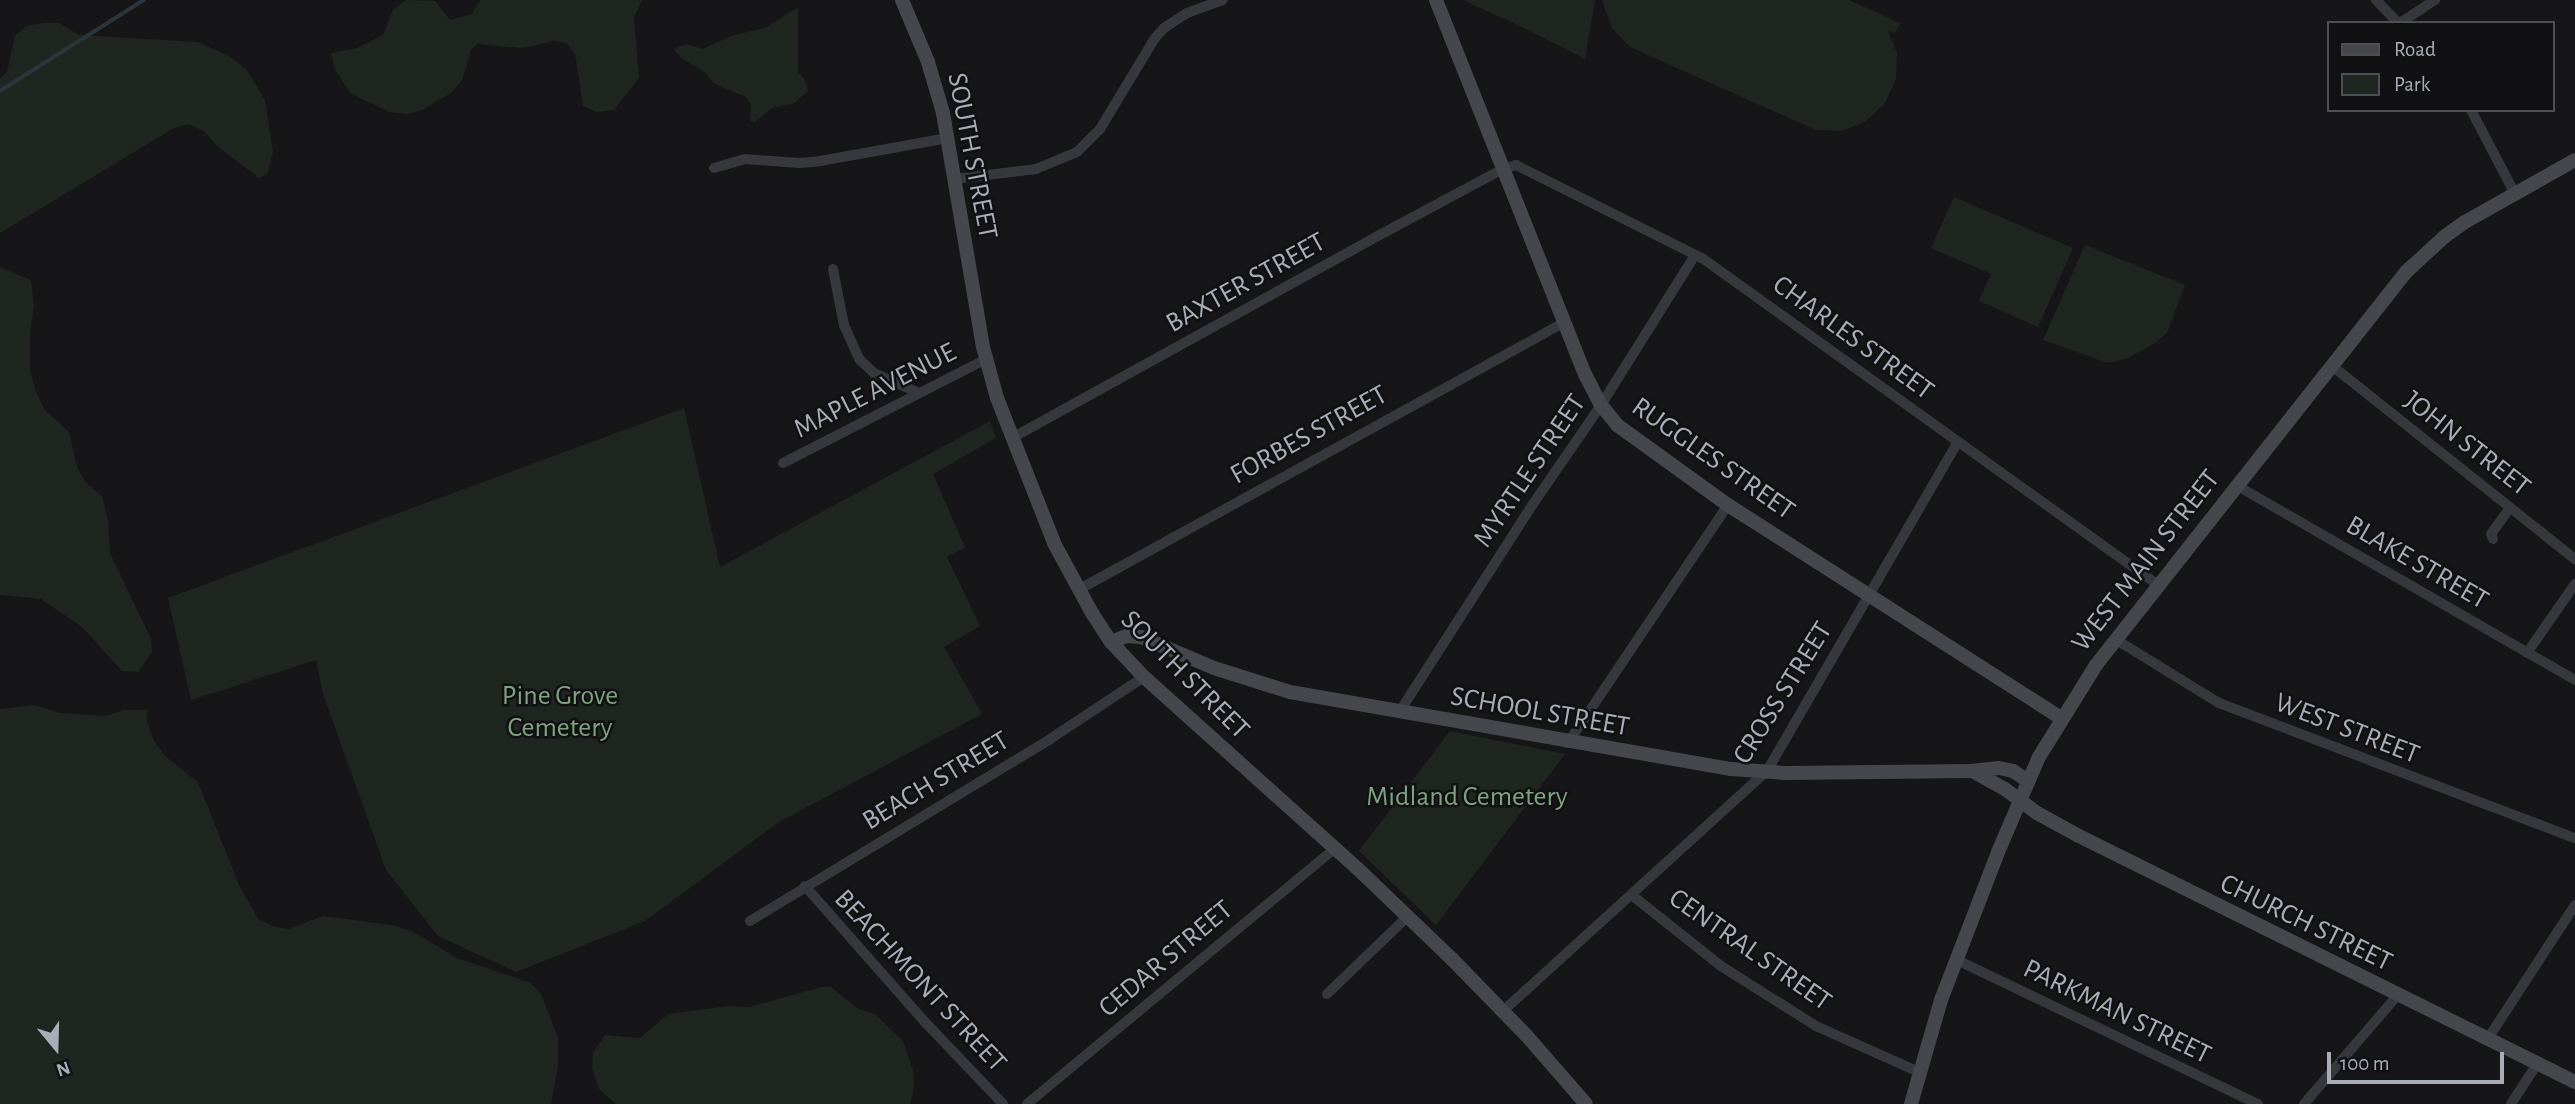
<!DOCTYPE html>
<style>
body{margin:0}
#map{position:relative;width:2575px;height:1104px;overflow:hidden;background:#161618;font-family:"Alegreya Sans",sans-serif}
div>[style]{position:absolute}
.green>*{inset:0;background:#1e261f}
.stream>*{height:3.5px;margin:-1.75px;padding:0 1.75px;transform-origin:1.75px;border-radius:1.75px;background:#2c353c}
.street>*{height:10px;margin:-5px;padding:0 5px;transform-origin:5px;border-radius:5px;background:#37383d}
.secondary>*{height:14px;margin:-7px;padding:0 7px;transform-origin:7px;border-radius:7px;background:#45474d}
span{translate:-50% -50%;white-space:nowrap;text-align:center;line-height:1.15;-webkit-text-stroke:5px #111113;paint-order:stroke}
.street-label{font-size:28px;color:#a8adb8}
.park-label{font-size:28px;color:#7fa381}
.legend{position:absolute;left:2327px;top:21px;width:228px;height:91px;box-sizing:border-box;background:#111113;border:2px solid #4d4f55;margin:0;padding:9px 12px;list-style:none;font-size:21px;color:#a8adb8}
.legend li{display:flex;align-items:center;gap:14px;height:35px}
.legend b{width:35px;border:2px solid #4d4f55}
.north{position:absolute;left:21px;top:1013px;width:70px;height:70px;-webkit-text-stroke:5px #111113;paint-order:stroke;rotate:161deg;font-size:19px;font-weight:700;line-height:28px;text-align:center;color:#a8adb8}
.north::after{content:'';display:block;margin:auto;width:24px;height:32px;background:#a8adb8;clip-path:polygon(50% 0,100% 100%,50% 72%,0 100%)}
.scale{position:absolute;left:2327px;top:1052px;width:177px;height:32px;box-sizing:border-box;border:4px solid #a8adb8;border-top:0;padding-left:9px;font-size:21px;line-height:24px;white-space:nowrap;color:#a8adb8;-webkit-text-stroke:5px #111113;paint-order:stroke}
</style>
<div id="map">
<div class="green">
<div style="clip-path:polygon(406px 0,435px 1px,450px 20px,472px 14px,480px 0,642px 0,634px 17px,639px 78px,614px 110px,596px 112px,583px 106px,575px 54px,566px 43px,554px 41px,522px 48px,477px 44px,471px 50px,462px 80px,451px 93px,422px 110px,407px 114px,389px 112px,350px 93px,335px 69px,331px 53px,357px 48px,383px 35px,393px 10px)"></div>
<div style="clip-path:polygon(1463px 0,1595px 0,1585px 59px,1526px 29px)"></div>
<div style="clip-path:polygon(1602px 0,1849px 0,1900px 23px,1895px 33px,1888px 31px,1897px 53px,1896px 79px,1885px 103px,1866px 121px,1842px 131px,1816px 130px,1630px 47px,1612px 28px)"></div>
<div style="clip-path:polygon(798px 7px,798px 72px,805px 80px,808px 91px,794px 103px,772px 108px,755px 122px,750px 121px,751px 105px,746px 97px,713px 83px,706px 73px,680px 57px,674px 49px,687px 44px,702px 49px,734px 35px,765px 28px)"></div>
<div style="clip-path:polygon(43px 23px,59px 23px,79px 35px,198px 42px,229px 56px,246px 69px,265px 100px,273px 152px,268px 173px,259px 178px,217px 146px,204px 131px,188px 124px,174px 128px,0 233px,0 79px,7px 72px,15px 35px,27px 26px)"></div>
<div style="clip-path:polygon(1954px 197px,2073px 248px,2038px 327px,1979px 301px,1991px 274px,1931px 248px)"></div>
<div style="clip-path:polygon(2085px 245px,2185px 285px,2167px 333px,2155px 343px,2126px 359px,2108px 363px,2043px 340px)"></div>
<div style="clip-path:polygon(0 267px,31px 280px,34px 306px,30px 332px,30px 371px,36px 392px,45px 410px,69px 432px,77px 467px,86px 483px,102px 496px,108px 521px,110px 553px,151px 639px,152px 652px,138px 672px,122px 671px,82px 627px,41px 599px,0 595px)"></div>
<div style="clip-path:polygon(684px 408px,720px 567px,990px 421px,996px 438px,933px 474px,965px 548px,947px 557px,980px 626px,944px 647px,982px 714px,779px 822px,645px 921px,516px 972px,438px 936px,386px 870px,323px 694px,316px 660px,191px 700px,168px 598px)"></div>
<div style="clip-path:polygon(34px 705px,60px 713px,105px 716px,124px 710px,147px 710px,147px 722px,154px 741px,166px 757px,198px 782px,239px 885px,258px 919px,273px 926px,288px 929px,323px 916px,392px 925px,412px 931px,457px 958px,531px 983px,541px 994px,558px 1038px,558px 1066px,551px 1104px,0 1104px,0 709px)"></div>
<div style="clip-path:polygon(1450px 731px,1565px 754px,1436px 925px,1359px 851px)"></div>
<div style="clip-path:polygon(821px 987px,831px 987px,858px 1009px,875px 1014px,903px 1041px,913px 1070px,914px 1087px,910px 1104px,616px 1104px,599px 1089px,592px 1069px,593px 1053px,605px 1035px,640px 1038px,668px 1014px,729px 1006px,749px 1007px)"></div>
</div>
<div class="stream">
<div style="left:0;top:91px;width:170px;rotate:-32.3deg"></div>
</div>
<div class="street">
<div style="left:2376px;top:0;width:32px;rotate:46deg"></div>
<div style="left:2400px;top:23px;width:42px;rotate:-33.3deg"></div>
<div style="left:2471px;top:110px;width:93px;rotate:62.3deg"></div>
<div style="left:714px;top:168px;width:32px;rotate:-16deg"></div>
<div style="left:745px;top:159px;width:54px;rotate:4.2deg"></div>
<div style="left:799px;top:163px;width:21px;rotate:-5deg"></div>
<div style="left:820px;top:161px;width:130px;rotate:-10.2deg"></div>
<div style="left:955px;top:179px;width:82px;rotate:-7deg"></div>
<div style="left:1036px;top:169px;width:44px;rotate:-22.5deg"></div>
<div style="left:1077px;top:152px;width:33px;rotate:-45deg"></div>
<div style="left:1100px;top:129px;width:106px;rotate:-58.9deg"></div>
<div style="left:1155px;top:38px;width:13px;rotate:-48deg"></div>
<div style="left:1164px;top:28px;width:27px;rotate:-33deg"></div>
<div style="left:1187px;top:13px;width:38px;rotate:-20deg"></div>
<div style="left:833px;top:269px;width:57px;rotate:78.9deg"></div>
<div style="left:844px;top:325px;width:37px;rotate:66deg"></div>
<div style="left:859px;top:359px;width:21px;rotate:43deg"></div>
<div style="left:874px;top:373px;width:49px;rotate:24deg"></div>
<div style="left:2331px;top:365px;width:312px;rotate:38.5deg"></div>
<div style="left:1012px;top:438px;width:416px;rotate:-28.9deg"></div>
<div style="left:1376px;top:237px;width:144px;rotate:-28.2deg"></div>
<div style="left:1503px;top:169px;width:14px;rotate:-17deg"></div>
<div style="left:1516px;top:165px;width:208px;rotate:26.6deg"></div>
<div style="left:1702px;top:258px;width:561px;rotate:35.64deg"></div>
<div style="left:783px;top:463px;width:228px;rotate:-27.1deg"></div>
<div style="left:2236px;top:485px;width:391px;rotate:29.9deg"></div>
<div style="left:2493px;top:539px;width:5px;rotate:-112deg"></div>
<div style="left:2491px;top:534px;width:32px;rotate:-54deg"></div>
<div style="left:1078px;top:590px;width:556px;rotate:-28.82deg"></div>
<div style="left:2115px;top:639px;width:122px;rotate:31.6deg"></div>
<div style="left:2219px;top:703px;width:381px;rotate:20.8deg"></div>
<div style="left:2527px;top:653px;width:84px;rotate:-55.2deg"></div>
<div style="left:1400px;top:711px;width:246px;rotate:-57.3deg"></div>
<div style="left:1533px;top:504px;width:120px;rotate:-55.5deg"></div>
<div style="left:1601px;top:405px;width:177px;rotate:-57.9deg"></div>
<div style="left:1568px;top:743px;width:287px;rotate:-56.1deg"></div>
<div style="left:805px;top:886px;width:180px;rotate:48.6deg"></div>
<div style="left:924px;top:1021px;width:115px;rotate:46.4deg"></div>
<div style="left:1633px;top:896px;width:112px;rotate:38.5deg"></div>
<div style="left:1721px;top:966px;width:112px;rotate:32.3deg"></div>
<div style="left:1816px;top:1026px;width:113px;rotate:24.1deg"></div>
<div style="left:750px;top:921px;width:351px;rotate:-31.2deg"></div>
<div style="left:1050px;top:739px;width:113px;rotate:-33.4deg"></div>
<div style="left:1957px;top:960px;width:334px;rotate:25.6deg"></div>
<div style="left:1327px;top:994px;width:112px;rotate:-43.9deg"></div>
<div style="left:1503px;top:1011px;width:357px;rotate:-42.3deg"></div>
<div style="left:1767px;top:771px;width:380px;rotate:-59.9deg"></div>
<div style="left:2487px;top:1040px;width:161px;rotate:-56.9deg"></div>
<div style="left:1027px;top:1104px;width:400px;rotate:-39.7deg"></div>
<div style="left:2304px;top:1104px;width:143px;rotate:-49.3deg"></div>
<div style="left:2511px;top:1104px;width:48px;rotate:-57deg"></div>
</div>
<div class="secondary">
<div style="left:902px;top:0;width:67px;rotate:67.2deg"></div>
<div style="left:928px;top:62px;width:53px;rotate:73.6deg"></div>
<div style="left:943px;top:113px;width:237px;rotate:80.3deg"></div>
<div style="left:983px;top:347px;width:53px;rotate:74.6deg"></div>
<div style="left:997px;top:398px;width:156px;rotate:68.5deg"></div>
<div style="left:1054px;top:543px;width:80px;rotate:61.5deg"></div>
<div style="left:1092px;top:613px;width:35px;rotate:57deg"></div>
<div style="left:1111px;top:642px;width:48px;rotate:46.7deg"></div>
<div style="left:1144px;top:677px;width:286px;rotate:41.9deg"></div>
<div style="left:1357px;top:868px;width:132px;rotate:43.8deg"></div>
<div style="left:1452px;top:959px;width:106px;rotate:45.8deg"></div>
<div style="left:1526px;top:1035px;width:91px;rotate:49deg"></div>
<div style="left:1436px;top:0;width:405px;rotate:68.3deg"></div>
<div style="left:1586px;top:376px;width:33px;rotate:63deg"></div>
<div style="left:1601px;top:405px;width:26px;rotate:51deg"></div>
<div style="left:1617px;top:425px;width:137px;rotate:35.8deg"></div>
<div style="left:1728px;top:505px;width:395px;rotate:32.6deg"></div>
<div style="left:1111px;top:642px;width:17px;rotate:-21deg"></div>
<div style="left:1127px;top:636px;width:14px;rotate:4deg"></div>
<div style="left:1141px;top:637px;width:79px;rotate:23deg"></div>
<div style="left:1214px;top:668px;width:80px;rotate:17.5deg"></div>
<div style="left:1290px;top:692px;width:448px;rotate:9.9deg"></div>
<div style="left:1731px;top:769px;width:54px;rotate:4.2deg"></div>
<div style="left:1785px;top:773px;width:186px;rotate:-0.6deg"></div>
<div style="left:1971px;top:771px;width:28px;rotate:-6deg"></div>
<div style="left:1999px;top:768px;width:14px;rotate:12deg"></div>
<div style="left:2013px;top:771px;width:18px;rotate:34deg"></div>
<div style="left:1974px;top:772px;width:35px;rotate:29deg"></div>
<div style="left:2005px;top:789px;width:40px;rotate:37deg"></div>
<div style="left:2037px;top:813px;width:48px;rotate:28.7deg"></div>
<div style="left:2079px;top:836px;width:554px;rotate:26.38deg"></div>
<div style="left:1911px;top:1104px;width:108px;rotate:-73.9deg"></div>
<div style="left:1941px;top:1000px;width:159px;rotate:-68.9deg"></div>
<div style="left:1998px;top:852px;width:103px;rotate:-66.7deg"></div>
<div style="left:2039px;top:757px;width:108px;rotate:-58.2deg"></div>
<div style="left:2096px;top:665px;width:501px;rotate:-51.73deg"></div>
<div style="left:2406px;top:272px;width:52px;rotate:-42.6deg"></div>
<div style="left:2444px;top:237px;width:26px;rotate:-36deg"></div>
<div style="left:2465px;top:222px;width:126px;rotate:-29.4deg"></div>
</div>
<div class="street-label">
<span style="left:972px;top:156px;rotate:79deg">SOUTH STREET</span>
<span style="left:1246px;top:283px;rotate:-29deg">BAXTER STREET</span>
<span style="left:1853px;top:338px;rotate:36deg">CHARLES STREET</span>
<span style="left:875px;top:391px;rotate:-27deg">MAPLE AVENUE</span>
<span style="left:1309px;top:435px;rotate:-29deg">FORBES STREET</span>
<span style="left:2467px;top:444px;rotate:38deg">JOHN STREET</span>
<span style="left:1713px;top:459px;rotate:35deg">RUGGLES STREET</span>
<span style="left:1530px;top:471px;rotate:-56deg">MYRTLE STREET</span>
<span style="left:2146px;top:561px;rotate:-52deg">WEST MAIN STREET</span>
<span style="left:2417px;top:563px;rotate:30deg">BLAKE STREET</span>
<span style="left:1185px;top:675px;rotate:45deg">SOUTH STREET</span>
<span style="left:1783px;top:693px;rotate:-58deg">CROSS STREET</span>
<span style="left:1540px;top:712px;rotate:10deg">SCHOOL STREET</span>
<span style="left:2347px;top:729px;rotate:21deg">WEST STREET</span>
<span style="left:936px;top:781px;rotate:-31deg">BEACH STREET</span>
<span style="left:2306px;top:923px;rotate:26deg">CHURCH STREET</span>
<span style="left:1750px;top:950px;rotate:35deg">CENTRAL STREET</span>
<span style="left:1166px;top:959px;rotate:-40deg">CEDAR STREET</span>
<span style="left:920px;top:981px;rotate:47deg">BEACHMONT STREET</span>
<span style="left:2117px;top:1012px;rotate:26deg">PARKMAN STREET</span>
</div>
<div class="park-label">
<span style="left:560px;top:712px">Pine Grove<br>Cemetery</span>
<span style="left:1467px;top:797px">Midland Cemetery</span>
</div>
<ul class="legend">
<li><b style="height:9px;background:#45474d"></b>Road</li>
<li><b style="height:19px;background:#1e261f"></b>Park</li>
</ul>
<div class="north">N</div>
<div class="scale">100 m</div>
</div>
